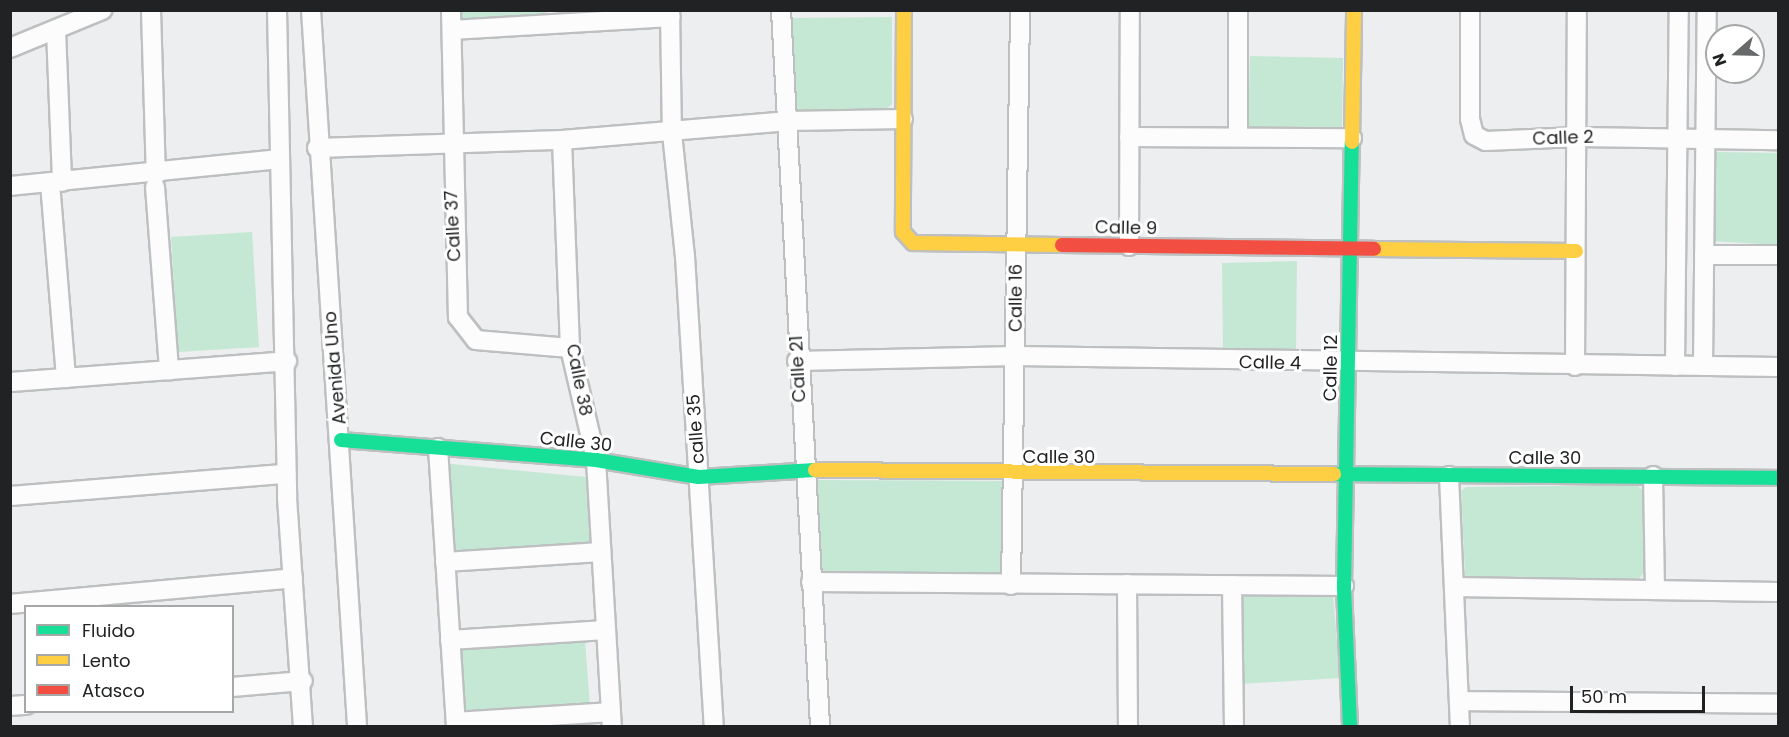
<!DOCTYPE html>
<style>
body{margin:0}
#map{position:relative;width:1789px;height:737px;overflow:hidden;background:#eceeef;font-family:Poppins,sans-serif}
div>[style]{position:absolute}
.green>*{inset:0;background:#c4e8d4}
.roads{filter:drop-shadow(2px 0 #bdbfc0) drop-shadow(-2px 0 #bdbfc0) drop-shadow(0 2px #bdbfc0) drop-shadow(0 -2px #bdbfc0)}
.street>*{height:18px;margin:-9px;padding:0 9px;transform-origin:9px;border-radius:9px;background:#fcfcfd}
.fast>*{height:14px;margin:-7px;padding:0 7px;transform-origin:7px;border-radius:7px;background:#16e098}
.slow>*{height:14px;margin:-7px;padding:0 7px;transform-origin:7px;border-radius:7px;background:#ffcf43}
.jam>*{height:14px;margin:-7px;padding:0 7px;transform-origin:7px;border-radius:7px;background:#f24e42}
span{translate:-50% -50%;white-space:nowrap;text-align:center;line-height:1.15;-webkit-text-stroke:6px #fff;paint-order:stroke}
.street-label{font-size:18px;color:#212223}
.frame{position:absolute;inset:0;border:12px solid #212223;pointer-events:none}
.legend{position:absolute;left:24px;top:605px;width:210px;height:108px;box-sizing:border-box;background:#fff;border:2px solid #a6a7a7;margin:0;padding:8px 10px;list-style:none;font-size:18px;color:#212223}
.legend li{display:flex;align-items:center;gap:12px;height:30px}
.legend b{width:30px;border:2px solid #a6a7a7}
.north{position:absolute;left:1705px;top:24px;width:60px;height:60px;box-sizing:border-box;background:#fff;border:2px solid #a6a7a7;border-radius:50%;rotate:250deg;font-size:16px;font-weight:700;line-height:24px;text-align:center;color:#212223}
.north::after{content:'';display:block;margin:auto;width:21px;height:27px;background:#68696a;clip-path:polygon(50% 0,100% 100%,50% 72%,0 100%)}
.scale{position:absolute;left:1570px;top:686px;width:135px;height:27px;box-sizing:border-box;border:3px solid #212223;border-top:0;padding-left:8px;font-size:18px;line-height:21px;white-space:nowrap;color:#212223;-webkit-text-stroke:4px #fff;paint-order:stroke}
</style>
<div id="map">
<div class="green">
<div style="clip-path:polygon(548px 10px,541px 21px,456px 21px,456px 11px)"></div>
<div style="clip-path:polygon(892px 17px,892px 104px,884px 111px,797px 113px,789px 18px)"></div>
<div style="clip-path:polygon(1250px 56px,1343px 58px,1342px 128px,1248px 129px)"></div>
<div style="clip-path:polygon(1717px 152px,1778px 153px,1778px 245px,1711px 241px,1711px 158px)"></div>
<div style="clip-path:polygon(252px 232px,259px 347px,178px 352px,171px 237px)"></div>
<div style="clip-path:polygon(1297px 261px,1296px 351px,1223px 351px,1222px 263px)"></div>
<div style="clip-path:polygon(441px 463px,586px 477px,592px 549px,450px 556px)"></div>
<div style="clip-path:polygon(817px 480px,1002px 481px,1007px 488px,1006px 570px,996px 578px,823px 575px,817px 568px)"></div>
<div style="clip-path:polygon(1637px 485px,1644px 492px,1646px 570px,1638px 580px,1473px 580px,1465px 575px,1461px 491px,1466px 487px)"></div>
<div style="clip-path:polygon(1248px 594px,1333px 594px,1340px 678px,1241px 684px,1241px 599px)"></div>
<div style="clip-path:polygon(585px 640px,590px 706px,462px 717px,453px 646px)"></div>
</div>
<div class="roads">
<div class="street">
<div style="left:151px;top:10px;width:165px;rotate:88.3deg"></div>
<div style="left:277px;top:10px;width:488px;rotate:88.8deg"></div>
<div style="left:287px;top:498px;width:229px;rotate:86deg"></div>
<div style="left:311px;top:10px;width:717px;rotate:86.32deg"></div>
<div style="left:451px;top:10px;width:307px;rotate:88.7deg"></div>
<div style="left:458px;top:317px;width:29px;rotate:52deg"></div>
<div style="left:476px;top:340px;width:94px;rotate:4.9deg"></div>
<div style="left:670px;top:10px;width:123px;rotate:89.1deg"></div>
<div style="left:672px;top:133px;width:124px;rotate:84deg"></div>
<div style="left:685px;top:256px;width:471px;rotate:86.5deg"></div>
<div style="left:781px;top:10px;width:717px;rotate:86.88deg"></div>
<div style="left:1470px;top:10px;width:109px;rotate:90deg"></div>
<div style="left:1470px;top:119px;width:16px;rotate:76deg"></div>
<div style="left:1474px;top:135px;width:13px;rotate:27deg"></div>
<div style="left:1486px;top:141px;width:91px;rotate:-2.5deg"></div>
<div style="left:1577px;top:137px;width:201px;rotate:0.9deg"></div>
<div style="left:56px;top:30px;width:152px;rotate:87.7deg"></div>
<div style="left:452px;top:30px;width:219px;rotate:-3.4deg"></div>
<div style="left:10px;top:48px;width:100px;rotate:-22.4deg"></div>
<div style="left:1129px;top:137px;width:223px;rotate:0.3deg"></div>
<div style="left:1238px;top:137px;width:127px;rotate:-90deg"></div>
<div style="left:562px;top:140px;width:208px;rotate:87.8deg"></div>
<div style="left:570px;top:348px;width:115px;rotate:76.9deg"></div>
<div style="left:596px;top:460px;width:266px;rotate:86.6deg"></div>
<div style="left:317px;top:148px;width:245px;rotate:-1.9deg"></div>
<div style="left:562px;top:140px;width:225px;rotate:-4.8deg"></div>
<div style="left:786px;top:121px;width:117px;rotate:-1deg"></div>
<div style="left:50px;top:183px;width:196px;rotate:85.3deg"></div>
<div style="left:10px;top:186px;width:270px;rotate:-5.7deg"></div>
<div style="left:155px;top:187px;width:184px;rotate:85.6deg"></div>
<div style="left:1129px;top:246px;width:236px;rotate:-89.8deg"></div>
<div style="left:1704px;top:255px;width:74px"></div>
<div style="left:797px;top:361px;width:218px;rotate:-1.3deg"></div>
<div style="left:1015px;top:356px;width:763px;rotate:0.83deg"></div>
<div style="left:1575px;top:366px;width:356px;rotate:-89.7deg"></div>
<div style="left:1675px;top:366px;width:356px;rotate:-89.4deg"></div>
<div style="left:1703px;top:366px;width:356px;rotate:-89.4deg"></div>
<div style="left:10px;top:382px;width:278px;rotate:-4.3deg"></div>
<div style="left:438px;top:448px;width:279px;rotate:86.3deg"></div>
<div style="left:1449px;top:476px;width:250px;rotate:87.5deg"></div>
<div style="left:1653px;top:476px;width:114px;rotate:89deg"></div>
<div style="left:10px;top:496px;width:277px;rotate:-4.6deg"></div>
<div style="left:445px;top:562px;width:156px;rotate:-3.7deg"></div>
<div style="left:811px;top:582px;width:533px;rotate:0.43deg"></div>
<div style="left:1127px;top:584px;width:142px;rotate:89.6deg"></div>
<div style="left:1011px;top:585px;width:575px;rotate:-89.1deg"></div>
<div style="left:1232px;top:585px;width:141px;rotate:89.2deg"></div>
<div style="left:1454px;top:587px;width:324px;rotate:0.9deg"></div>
<div style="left:10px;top:604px;width:284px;rotate:-5.2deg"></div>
<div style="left:450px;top:640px;width:156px;rotate:-3.7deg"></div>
<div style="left:232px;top:687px;width:71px;rotate:-4.8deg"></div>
<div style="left:1460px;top:701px;width:318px;rotate:0.5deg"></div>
<div style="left:10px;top:706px;width:16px;rotate:-4deg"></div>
<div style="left:456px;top:722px;width:155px;rotate:-3.7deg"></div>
</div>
<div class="fast">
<div style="left:341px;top:440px;width:256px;rotate:4.5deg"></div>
<div style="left:596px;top:460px;width:104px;rotate:9.4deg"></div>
<div style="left:699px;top:477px;width:116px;rotate:-3.5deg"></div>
<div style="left:1334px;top:474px;width:444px;rotate:0.5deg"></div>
<div style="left:1350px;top:726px;width:140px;rotate:-92.5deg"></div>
<div style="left:1344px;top:586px;width:444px;rotate:-89deg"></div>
</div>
<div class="slow">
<div style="left:904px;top:10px;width:222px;rotate:90.3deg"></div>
<div style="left:903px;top:232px;width:15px;rotate:48deg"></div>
<div style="left:913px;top:243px;width:149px;rotate:0.8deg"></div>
<div style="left:1352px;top:142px;width:132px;rotate:-89.1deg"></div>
<div style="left:1374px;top:249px;width:202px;rotate:0.6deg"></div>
<div style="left:815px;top:470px;width:519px;rotate:0.44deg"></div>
</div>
<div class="jam">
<div style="left:1062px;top:245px;width:312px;rotate:0.7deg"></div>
</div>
</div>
<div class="street-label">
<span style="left:1563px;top:138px;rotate:-2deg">Calle 2</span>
<span style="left:453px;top:226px;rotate:-93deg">Calle 37</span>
<span style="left:1126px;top:228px;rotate:1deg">Calle 9</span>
<span style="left:1016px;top:298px;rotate:-90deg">Calle 16</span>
<span style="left:1270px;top:363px;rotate:1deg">Calle 4</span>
<span style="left:335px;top:368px;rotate:-95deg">Avenida Uno</span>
<span style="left:1331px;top:368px;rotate:-89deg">Calle 12</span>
<span style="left:798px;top:369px;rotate:-93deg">Calle 21</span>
<span style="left:579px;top:380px;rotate:79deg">Calle 38</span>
<span style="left:696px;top:429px;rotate:-94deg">calle 35</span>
<span style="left:576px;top:442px;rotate:6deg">Calle 30</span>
<span style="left:1059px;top:457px">Calle 30</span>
<span style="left:1545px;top:458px">Calle 30</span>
</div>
<div class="frame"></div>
<ul class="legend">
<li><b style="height:8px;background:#16e098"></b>Fluido</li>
<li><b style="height:8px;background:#ffcf43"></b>Lento</li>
<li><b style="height:8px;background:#f24e42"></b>Atasco</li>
</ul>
<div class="north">N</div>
<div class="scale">50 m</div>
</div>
